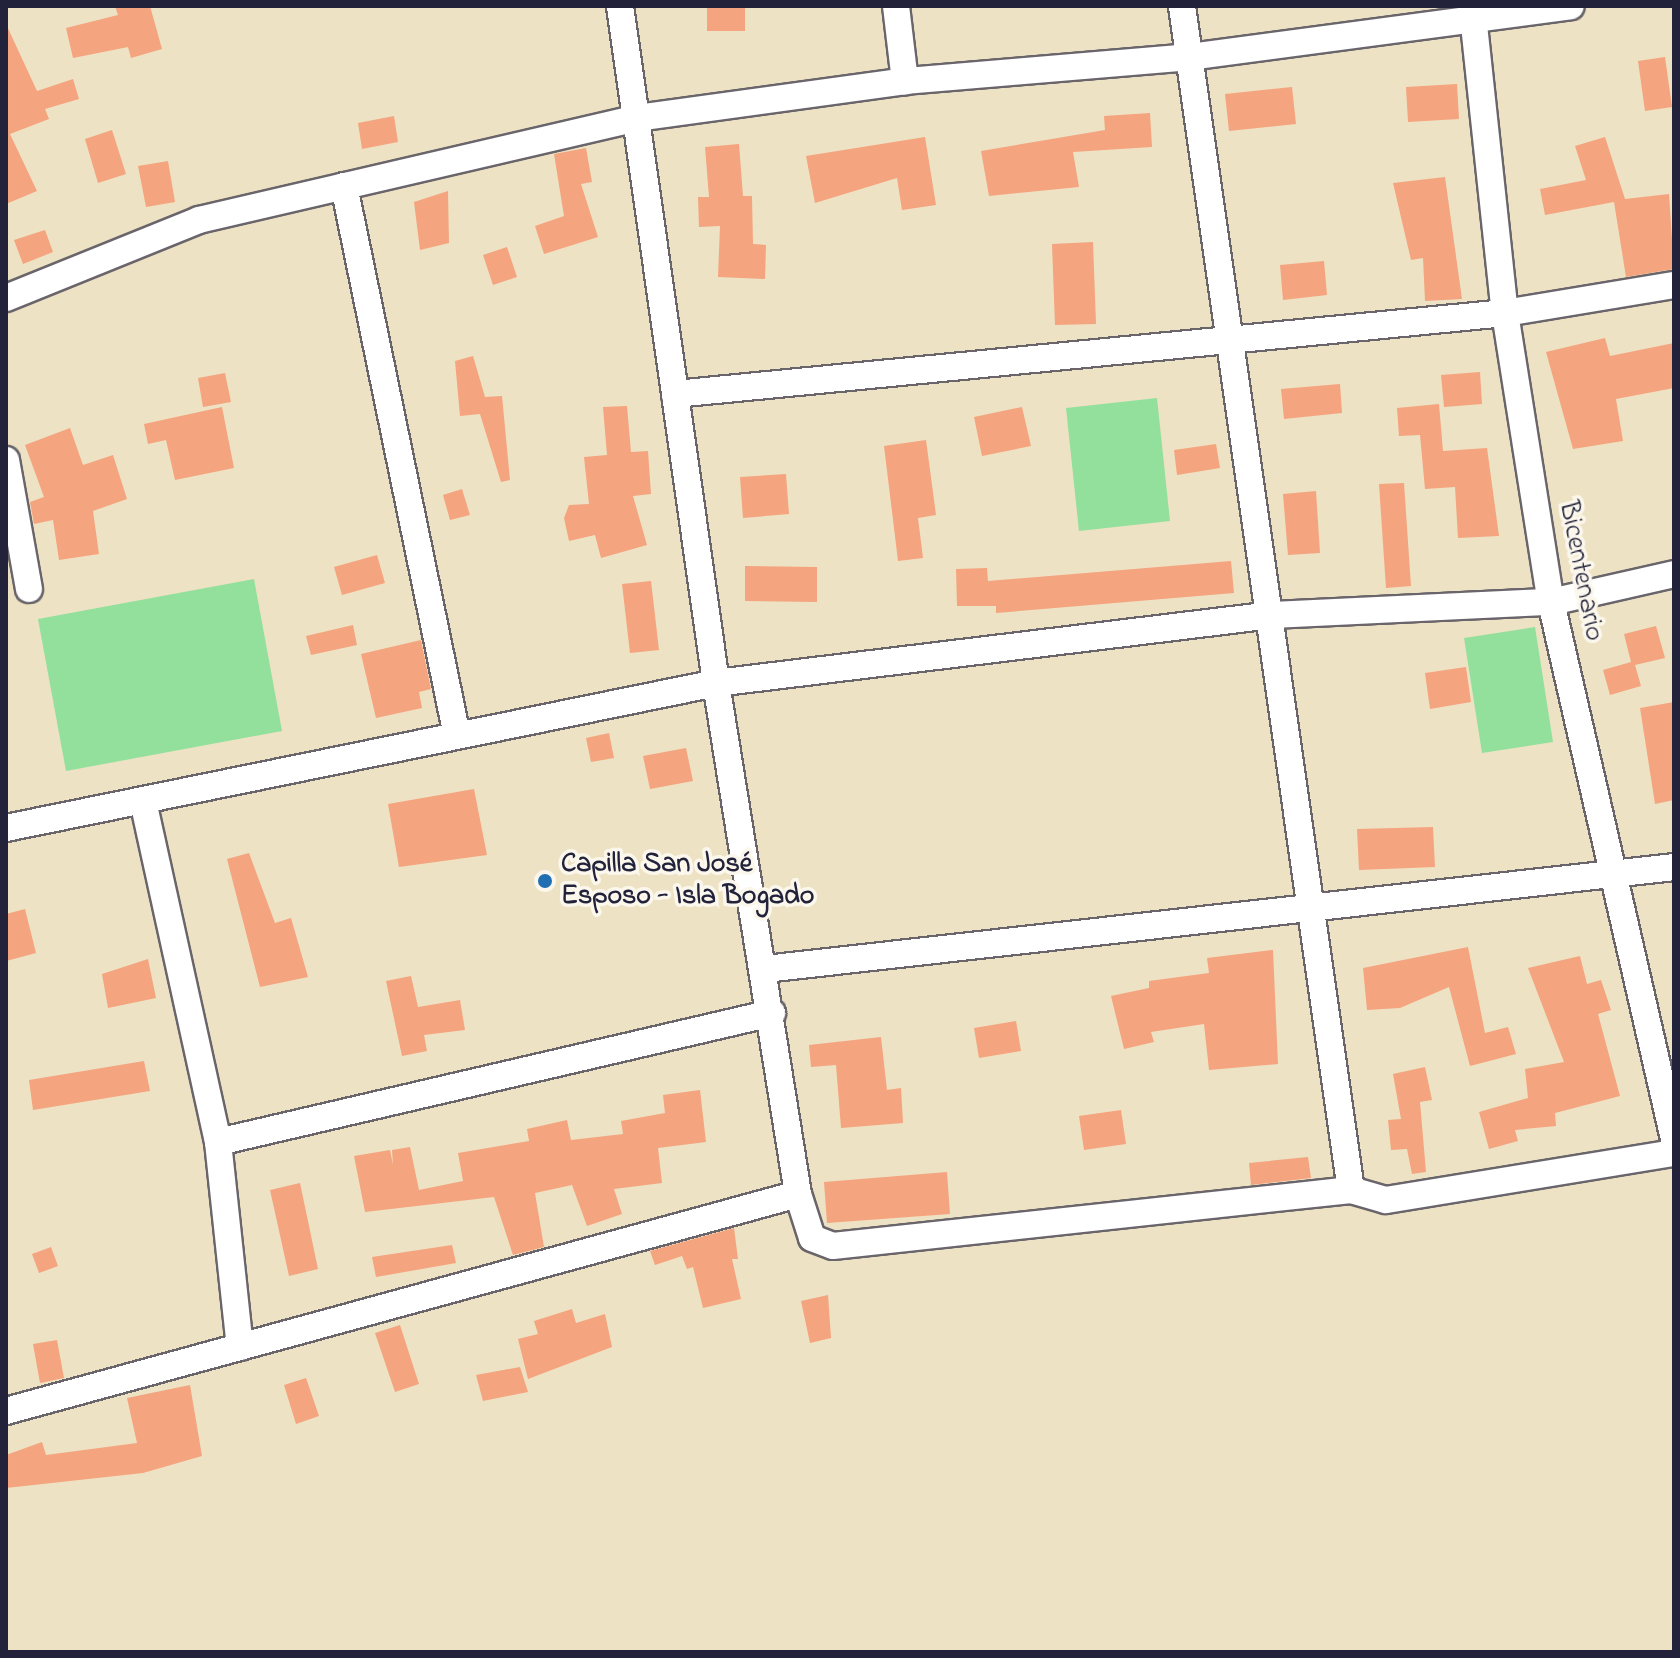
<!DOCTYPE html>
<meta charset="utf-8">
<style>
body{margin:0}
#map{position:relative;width:1680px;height:1658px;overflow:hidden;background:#eee2c4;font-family:"Indie Flower",sans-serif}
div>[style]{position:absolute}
.green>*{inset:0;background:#93e09d}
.building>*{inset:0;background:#f4a47e}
.roads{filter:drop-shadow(2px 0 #69656b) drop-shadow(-2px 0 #69656b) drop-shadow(0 2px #69656b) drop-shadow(0 -2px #69656b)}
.minor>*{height:26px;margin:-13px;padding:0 13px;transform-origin:13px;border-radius:13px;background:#fff}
.dots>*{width:22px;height:22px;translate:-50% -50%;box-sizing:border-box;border:4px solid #fbf7ec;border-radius:50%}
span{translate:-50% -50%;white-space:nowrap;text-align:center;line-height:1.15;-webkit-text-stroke:7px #fbf7ec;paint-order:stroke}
.street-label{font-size:28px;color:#22223b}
.poi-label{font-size:28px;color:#22223b;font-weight:700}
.left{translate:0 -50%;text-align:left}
.frame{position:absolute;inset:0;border:8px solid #22223b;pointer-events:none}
</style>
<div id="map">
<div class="green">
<div style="clip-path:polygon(1157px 398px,1170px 521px,1079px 531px,1066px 408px)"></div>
<div style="clip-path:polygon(254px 579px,282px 731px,66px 771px,38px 619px)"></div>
<div style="clip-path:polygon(1535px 627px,1553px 742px,1482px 753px,1464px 638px)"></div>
</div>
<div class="building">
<div style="clip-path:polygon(115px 6px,150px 6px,162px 49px,131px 58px,128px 47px,73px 58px,66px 28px,118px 15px)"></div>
<div style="clip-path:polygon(707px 6px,745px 6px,745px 31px,707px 31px)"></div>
<div style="clip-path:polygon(6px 24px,37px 91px,73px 79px,79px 99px,45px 109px,49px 119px,10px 134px,37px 191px,6px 204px)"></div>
<div style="clip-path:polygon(1665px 57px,1672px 107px,1645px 111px,1638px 61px)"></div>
<div style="clip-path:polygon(1457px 84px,1459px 119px,1408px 122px,1406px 87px)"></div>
<div style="clip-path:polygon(1292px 87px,1296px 124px,1229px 131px,1225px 94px)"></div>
<div style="clip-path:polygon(1150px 113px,1152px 147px,1073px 152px,1079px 187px,989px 196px,981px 151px,1105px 130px,1104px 116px)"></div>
<div style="clip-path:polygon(394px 116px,398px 142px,362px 149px,358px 123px)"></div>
<div style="clip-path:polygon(112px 130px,126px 174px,98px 183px,85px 139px)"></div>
<div style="clip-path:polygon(925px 137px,936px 205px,902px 210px,897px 178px,815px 203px,806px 156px)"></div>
<div style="clip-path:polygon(1605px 137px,1625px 199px,1669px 194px,1674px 269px,1626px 277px,1614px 202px,1545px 215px,1540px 189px,1586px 180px,1575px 146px)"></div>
<div style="clip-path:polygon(739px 144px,743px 196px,752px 196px,753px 244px,766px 245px,765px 279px,718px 277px,720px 226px,699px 227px,698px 197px,709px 197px,705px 147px)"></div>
<div style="clip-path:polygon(586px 148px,592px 182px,581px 184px,598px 237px,544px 254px,535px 226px,564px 216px,554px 154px)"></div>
<div style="clip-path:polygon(168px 161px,175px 202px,146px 207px,138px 166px)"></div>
<div style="clip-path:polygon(1445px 177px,1462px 299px,1425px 301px,1423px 258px,1411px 260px,1393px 183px)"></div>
<div style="clip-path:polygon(448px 191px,449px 243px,420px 250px,414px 202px)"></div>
<div style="clip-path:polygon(45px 230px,53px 252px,23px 264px,14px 240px)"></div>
<div style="clip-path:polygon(1093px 242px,1096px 324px,1055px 325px,1052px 244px)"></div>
<div style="clip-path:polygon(507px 247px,517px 277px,493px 285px,483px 255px)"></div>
<div style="clip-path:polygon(1324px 261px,1327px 295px,1283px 300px,1280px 265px)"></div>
<div style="clip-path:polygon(1605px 338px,1610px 356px,1674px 343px,1674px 388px,1616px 399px,1623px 441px,1573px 449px,1546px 352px)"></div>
<div style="clip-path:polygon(473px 356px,485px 397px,502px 396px,510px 480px,501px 482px,480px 414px,460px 416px,455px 361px)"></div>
<div style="clip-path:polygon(1480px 372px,1482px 404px,1444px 407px,1441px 375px)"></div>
<div style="clip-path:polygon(225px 373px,231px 402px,203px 407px,198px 378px)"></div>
<div style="clip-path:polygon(1340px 384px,1342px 413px,1284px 419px,1281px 389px)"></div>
<div style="clip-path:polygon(1439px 404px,1443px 451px,1487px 448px,1499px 536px,1458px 538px,1455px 487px,1425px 489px,1420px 435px,1399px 436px,1397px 408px)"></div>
<div style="clip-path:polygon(627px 406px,631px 452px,648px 451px,651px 494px,633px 496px,647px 545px,601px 558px,595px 535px,569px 541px,564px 518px,569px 505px,589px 504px,584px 457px,607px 455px,603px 407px)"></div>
<div style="clip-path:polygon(222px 407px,234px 468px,175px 480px,166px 440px,148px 444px,144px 424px)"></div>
<div style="clip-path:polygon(1022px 407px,1031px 446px,982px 456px,974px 417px)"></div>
<div style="clip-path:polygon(70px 428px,83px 465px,113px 455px,127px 499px,93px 511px,99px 554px,59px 560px,53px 520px,34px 524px,30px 502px,44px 497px,25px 445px)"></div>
<div style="clip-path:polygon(926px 440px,936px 515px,918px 518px,923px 558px,898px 561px,884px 446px)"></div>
<div style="clip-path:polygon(1216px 444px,1220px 468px,1177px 475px,1174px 450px)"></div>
<div style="clip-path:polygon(786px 474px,789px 514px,743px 518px,740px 477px)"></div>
<div style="clip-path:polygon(1404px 483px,1411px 586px,1386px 588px,1379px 484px)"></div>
<div style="clip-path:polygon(462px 489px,470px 515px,450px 520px,443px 495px)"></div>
<div style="clip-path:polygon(1316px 491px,1320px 553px,1288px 555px,1283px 494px)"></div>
<div style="clip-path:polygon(377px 555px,385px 583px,342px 595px,334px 567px)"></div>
<div style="clip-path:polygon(1231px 561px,1234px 593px,996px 613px,996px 606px,957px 606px,956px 569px,987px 568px,988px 581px)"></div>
<div style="clip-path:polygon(745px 566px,817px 567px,817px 602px,745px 601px)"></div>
<div style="clip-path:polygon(651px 581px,659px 650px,630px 653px,622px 584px)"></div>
<div style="clip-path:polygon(353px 625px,357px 645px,311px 655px,306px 636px)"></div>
<div style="clip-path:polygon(1656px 626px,1665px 658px,1635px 665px,1641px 686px,1610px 695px,1603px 670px,1631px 662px,1624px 634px)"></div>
<div style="clip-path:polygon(421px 640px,431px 689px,419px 692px,422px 708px,376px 718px,361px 654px)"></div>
<div style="clip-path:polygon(1466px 667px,1471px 702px,1430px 709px,1425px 673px)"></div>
<div style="clip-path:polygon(1674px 702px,1674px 800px,1655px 804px,1640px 708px)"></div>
<div style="clip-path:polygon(609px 733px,614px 758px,591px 762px,586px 738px)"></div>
<div style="clip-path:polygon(686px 748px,693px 781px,650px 789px,643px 756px)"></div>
<div style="clip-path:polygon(474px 789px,487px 855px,399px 867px,388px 804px)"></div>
<div style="clip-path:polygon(1433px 827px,1435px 867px,1359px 870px,1357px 829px)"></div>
<div style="clip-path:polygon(249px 853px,275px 923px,291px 918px,308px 977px,260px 987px,227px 859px)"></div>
<div style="clip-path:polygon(25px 909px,36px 953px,6px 961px,6px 914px)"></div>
<div style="clip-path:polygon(1468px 947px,1485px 1033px,1508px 1027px,1516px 1054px,1470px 1066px,1449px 987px,1400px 1008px,1367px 1010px,1363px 968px)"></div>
<div style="clip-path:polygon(1273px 950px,1278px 1064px,1209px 1070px,1204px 1024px,1151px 1032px,1154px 1042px,1124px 1049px,1111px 996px,1149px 988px,1149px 981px,1209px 973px,1207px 958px)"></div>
<div style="clip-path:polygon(1580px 956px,1587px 984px,1601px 980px,1611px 1010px,1598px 1014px,1620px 1096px,1555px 1113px,1556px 1126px,1515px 1130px,1518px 1141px,1489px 1149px,1479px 1112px,1528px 1098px,1525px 1069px,1564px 1062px,1528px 968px)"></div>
<div style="clip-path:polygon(148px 959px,156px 998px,108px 1008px,102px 974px)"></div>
<div style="clip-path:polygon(411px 976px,418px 1007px,460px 1000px,465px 1030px,424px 1035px,427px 1051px,402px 1056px,386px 981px)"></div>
<div style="clip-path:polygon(1016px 1021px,1021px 1051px,979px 1058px,974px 1028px)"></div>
<div style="clip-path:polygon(881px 1037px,887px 1090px,901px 1088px,903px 1123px,841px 1128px,836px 1065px,811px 1067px,809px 1045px)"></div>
<div style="clip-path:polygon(144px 1061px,150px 1091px,33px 1110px,29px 1080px)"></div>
<div style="clip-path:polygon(1425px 1067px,1432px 1100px,1420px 1102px,1426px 1172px,1412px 1174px,1407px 1149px,1391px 1150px,1388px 1120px,1401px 1119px,1393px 1074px)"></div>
<div style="clip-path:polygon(700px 1090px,706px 1142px,658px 1148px,662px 1183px,614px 1189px,622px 1214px,587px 1226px,572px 1185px,535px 1193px,544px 1247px,513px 1255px,494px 1197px,365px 1212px,354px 1156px,390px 1150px,393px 1165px,392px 1150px,410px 1147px,419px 1190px,463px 1181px,458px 1153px,529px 1141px,527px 1129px,567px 1120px,571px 1140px,623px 1134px,621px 1121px,665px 1113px,663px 1095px)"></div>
<div style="clip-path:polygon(1121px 1110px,1126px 1144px,1084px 1150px,1079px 1116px)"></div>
<div style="clip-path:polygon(1308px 1157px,1311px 1178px,1251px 1185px,1249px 1163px)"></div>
<div style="clip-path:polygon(947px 1172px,950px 1214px,827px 1223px,824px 1182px)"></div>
<div style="clip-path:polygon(300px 1183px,318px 1269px,289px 1276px,270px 1190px)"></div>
<div style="clip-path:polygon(734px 1228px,738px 1259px,732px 1259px,741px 1299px,703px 1308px,693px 1267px,687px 1269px,682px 1256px,655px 1265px,650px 1251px)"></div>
<div style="clip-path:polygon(452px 1245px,456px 1263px,376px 1277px,372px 1257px)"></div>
<div style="clip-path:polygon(51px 1247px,58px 1266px,39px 1273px,32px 1254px)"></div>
<div style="clip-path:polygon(828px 1295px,831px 1338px,810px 1343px,801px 1301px)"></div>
<div style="clip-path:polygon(572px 1309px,576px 1323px,605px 1314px,612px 1347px,528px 1379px,518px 1339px,538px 1334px,534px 1321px)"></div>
<div style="clip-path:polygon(400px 1325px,419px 1384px,395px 1392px,375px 1333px)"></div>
<div style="clip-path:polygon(57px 1340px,64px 1378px,40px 1383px,33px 1344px)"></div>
<div style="clip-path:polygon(520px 1367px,528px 1392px,483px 1401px,476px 1375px)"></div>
<div style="clip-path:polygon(306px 1378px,319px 1416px,296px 1424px,284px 1385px)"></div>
<div style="clip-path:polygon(190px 1385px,202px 1456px,143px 1473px,6px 1488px,6px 1455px,42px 1442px,46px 1455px,137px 1443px,127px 1398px)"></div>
</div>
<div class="roads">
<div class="minor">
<div style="left:620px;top:6px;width:684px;rotate:81.93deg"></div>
<div style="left:716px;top:683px;width:518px;rotate:80.88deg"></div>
<div style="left:798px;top:1194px;width:46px;rotate:72.3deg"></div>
<div style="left:812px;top:1238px;width:22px;rotate:21deg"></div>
<div style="left:833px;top:1246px;width:521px;rotate:-6.17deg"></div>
<div style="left:1351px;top:1190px;width:36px;rotate:16deg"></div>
<div style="left:1386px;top:1200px;width:292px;rotate:-9.3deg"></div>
<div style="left:896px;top:6px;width:76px;rotate:83.2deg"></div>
<div style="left:1182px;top:6px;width:1196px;rotate:81.88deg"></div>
<div style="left:1472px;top:6px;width:309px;rotate:83.9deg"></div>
<div style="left:1505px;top:313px;width:293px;rotate:81deg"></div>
<div style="left:1551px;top:602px;width:551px;rotate:77.1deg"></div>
<div style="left:344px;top:186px;width:561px;rotate:78.39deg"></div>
<div style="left:6px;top:298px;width:208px;rotate:-22deg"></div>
<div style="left:199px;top:220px;width:449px;rotate:-13.1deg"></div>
<div style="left:636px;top:118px;width:272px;rotate:-7.8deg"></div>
<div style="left:905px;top:81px;width:286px;rotate:-4.8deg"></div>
<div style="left:1190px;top:57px;width:384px;rotate:-7.6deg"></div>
<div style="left:675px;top:394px;width:834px;rotate:-5.57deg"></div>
<div style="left:1505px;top:313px;width:171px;rotate:-9.4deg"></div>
<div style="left:6px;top:460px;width:131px;rotate:79.9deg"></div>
<div style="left:143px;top:801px;width:349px;rotate:77.6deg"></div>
<div style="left:218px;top:1142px;width:206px;rotate:83.9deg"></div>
<div style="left:6px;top:828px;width:725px;rotate:-11.54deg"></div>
<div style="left:716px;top:683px;width:560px;rotate:-6.97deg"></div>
<div style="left:1272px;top:615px;width:279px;rotate:-2.7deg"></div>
<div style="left:1551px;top:602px;width:126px;rotate:-12.8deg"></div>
<div style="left:765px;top:969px;width:915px;rotate:-6.4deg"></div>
<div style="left:218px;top:1142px;width:569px;rotate:-13.11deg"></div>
<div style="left:6px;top:1411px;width:821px;rotate:-15.32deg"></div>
</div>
</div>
<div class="dots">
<div style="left:545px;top:881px;background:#1f6fb2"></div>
</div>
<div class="street-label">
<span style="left:1580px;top:571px;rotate:79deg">Bicentenario</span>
</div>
<div class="poi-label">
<span class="left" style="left:561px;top:881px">Capilla San José<br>Esposo - Isla Bogado</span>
</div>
<div class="frame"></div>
</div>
